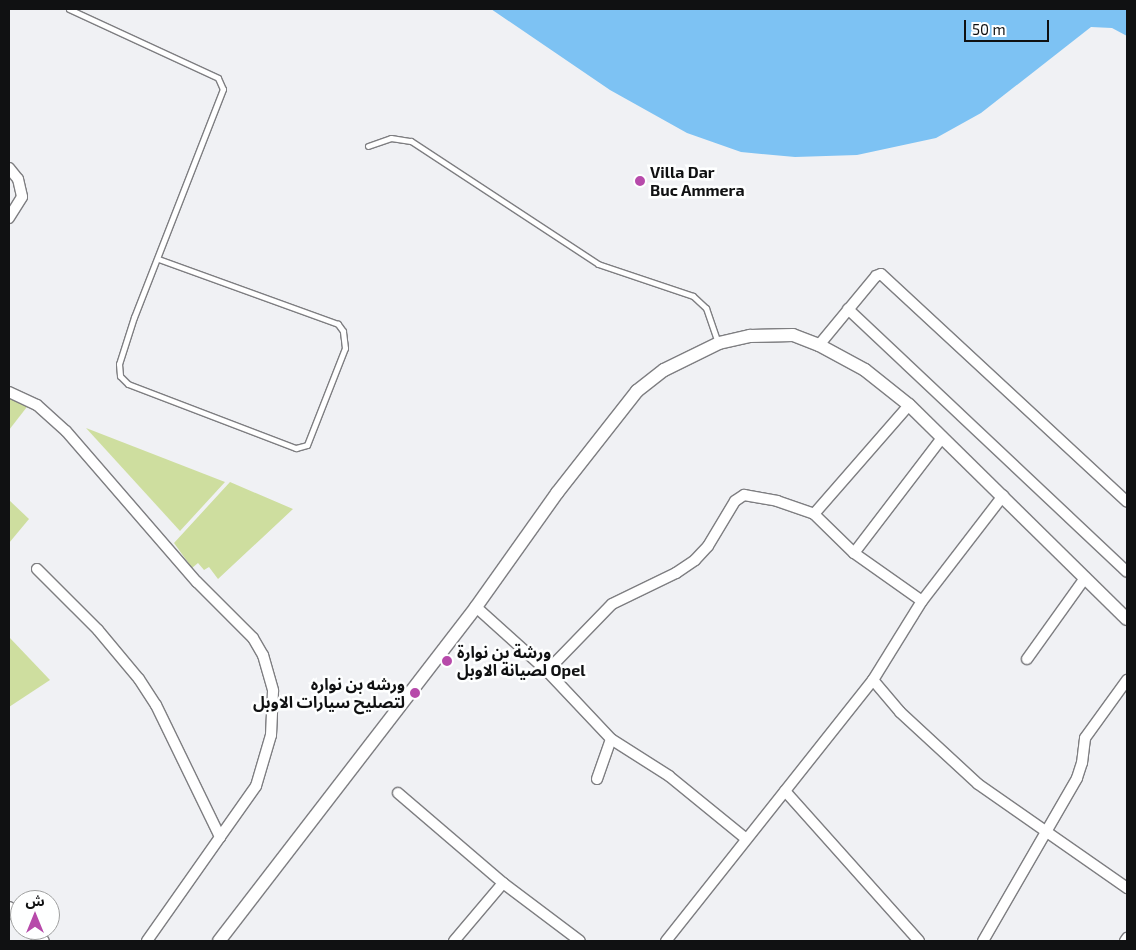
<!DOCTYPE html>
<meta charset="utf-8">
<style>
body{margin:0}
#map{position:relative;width:1136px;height:950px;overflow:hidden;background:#f0f1f4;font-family:"Exo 2","Noto Sans Arabic",sans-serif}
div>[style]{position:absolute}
.green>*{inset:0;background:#cede9f}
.water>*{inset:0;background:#7dc2f3}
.roads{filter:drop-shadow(1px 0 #7e7e81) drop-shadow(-1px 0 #7e7e81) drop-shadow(0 1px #7e7e81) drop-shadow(0 -1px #7e7e81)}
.service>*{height:5px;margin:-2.5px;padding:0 2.5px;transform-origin:2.5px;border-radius:2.5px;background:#fff}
.minor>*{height:10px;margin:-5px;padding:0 5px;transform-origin:5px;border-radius:5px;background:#fff}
.tertiary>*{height:12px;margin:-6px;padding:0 6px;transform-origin:6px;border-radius:6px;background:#fff}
.dots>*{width:14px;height:14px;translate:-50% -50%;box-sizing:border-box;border:2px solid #feffff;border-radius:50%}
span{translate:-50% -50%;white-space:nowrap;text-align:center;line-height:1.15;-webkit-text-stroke:5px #feffff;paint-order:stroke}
.poi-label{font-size:16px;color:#101112;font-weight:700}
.left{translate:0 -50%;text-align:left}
.right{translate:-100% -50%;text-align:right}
.frame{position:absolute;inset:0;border:10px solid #101112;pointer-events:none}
.north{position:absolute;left:10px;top:890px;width:50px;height:50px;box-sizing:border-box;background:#feffff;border:1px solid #9fa0a0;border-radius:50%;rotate:0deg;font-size:14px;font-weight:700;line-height:20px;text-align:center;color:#101112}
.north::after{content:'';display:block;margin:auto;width:18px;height:22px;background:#b74aaa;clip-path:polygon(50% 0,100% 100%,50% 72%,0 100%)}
.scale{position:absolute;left:964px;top:20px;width:85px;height:22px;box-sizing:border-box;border:2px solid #101112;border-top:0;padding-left:6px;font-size:15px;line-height:18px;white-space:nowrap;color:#101112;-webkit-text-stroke:4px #feffff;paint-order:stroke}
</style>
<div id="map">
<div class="green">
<div style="clip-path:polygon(9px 395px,30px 403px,9px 430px)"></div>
<div style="clip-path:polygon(86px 428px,225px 482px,180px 531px)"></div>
<div style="clip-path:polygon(230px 482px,293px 509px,218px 579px,209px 567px,204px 570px,198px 563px,192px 568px,174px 543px)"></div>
<div style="clip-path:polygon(9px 500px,29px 519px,9px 543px)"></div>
<div style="clip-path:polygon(9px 637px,50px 680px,9px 707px)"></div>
</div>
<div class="water">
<div style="clip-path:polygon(491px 9px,1127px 9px,1127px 36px,1112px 28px,1091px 27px,981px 113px,936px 138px,857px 155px,795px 157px,741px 152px,687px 133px,610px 90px)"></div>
</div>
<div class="roads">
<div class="service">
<div style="left:69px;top:9px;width:164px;rotate:24.8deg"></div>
<div style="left:218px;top:78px;width:12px;rotate:66deg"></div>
<div style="left:223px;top:89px;width:245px;rotate:111.3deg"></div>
<div style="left:134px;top:317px;width:49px;rotate:107.7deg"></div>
<div style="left:119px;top:364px;width:12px;rotate:85deg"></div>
<div style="left:120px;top:376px;width:11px;rotate:45deg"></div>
<div style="left:128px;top:384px;width:180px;rotate:20.9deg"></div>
<div style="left:296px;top:448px;width:11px;rotate:-15deg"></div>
<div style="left:307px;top:445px;width:104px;rotate:-68.6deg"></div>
<div style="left:345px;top:348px;width:17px;rotate:-97deg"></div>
<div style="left:343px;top:331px;width:9px;rotate:-126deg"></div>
<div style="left:338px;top:324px;width:191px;rotate:-160.1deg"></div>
<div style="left:368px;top:146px;width:24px;rotate:-19deg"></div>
<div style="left:391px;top:138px;width:20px;rotate:9deg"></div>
<div style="left:411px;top:141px;width:224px;rotate:33.3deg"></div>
<div style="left:598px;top:264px;width:100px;rotate:18.6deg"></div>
<div style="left:693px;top:296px;width:18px;rotate:43deg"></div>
<div style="left:706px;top:308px;width:37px;rotate:71deg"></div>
</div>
<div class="minor">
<div style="left:9px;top:168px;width:14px;rotate:51deg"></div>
<div style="left:18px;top:179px;width:18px;rotate:77deg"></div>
<div style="left:22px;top:197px;width:25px;rotate:122deg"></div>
<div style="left:848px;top:309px;width:383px;rotate:43.3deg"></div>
<div style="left:819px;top:345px;width:89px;rotate:-50.4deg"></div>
<div style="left:876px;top:276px;width:5px;rotate:-22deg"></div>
<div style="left:881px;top:274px;width:335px;rotate:42.8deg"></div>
<div style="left:9px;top:392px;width:31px;rotate:25deg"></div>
<div style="left:37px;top:405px;width:39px;rotate:42deg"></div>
<div style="left:66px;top:431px;width:200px;rotate:49.1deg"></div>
<div style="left:197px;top:582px;width:79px;rotate:45deg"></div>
<div style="left:253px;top:638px;width:20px;rotate:60deg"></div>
<div style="left:263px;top:655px;width:37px;rotate:74deg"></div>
<div style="left:273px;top:691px;width:44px;rotate:92.6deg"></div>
<div style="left:271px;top:735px;width:53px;rotate:106.4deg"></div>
<div style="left:256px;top:786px;width:62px;rotate:125.2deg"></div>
<div style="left:814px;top:514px;width:145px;rotate:-48.9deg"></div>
<div style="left:854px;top:553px;width:145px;rotate:-52.6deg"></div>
<div style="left:37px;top:569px;width:86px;rotate:45deg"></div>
<div style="left:98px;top:630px;width:64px;rotate:50.1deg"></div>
<div style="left:139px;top:679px;width:31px;rotate:57deg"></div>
<div style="left:156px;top:705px;width:147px;rotate:64.1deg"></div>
<div style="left:220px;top:837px;width:127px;rotate:125.1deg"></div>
<div style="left:476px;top:607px;width:96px;rotate:42deg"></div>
<div style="left:547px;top:671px;width:93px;rotate:46.7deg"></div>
<div style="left:611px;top:739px;width:69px;rotate:32.5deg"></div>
<div style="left:669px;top:776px;width:98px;rotate:39.2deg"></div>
<div style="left:1027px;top:659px;width:100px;rotate:-54.4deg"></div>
<div style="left:547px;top:671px;width:93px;rotate:-45.9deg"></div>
<div style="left:612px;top:604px;width:71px;rotate:-25.8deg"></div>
<div style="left:676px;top:573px;width:23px;rotate:-34deg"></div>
<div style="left:695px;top:560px;width:19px;rotate:-47deg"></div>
<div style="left:708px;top:546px;width:52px;rotate:-59deg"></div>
<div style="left:735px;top:501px;width:11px;rotate:-34deg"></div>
<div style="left:744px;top:495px;width:34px;rotate:10deg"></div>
<div style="left:777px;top:501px;width:39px;rotate:19deg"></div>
<div style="left:814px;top:514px;width:56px;rotate:44.3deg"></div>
<div style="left:854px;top:553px;width:83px;rotate:35.2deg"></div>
<div style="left:873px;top:680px;width:42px;rotate:49.8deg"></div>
<div style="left:900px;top:712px;width:106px;rotate:42.7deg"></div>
<div style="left:978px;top:784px;width:182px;rotate:34.9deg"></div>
<div style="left:597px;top:779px;width:42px;rotate:-70.7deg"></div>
<div style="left:785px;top:791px;width:201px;rotate:48.2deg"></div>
<div style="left:398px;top:793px;width:138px;rotate:40.6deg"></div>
<div style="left:503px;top:883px;width:96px;rotate:37deg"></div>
<div style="left:454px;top:941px;width:76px;rotate:-49.8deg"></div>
<div style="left:666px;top:941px;width:333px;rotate:-51.6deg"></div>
<div style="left:873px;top:680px;width:93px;rotate:-58.2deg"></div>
<div style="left:922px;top:601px;width:133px;rotate:-52.4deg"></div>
<div style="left:983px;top:941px;width:188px;rotate:-60deg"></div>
<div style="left:1077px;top:778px;width:16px;rotate:-72deg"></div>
<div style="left:1082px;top:763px;width:25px;rotate:-83deg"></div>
<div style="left:1085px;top:738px;width:72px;rotate:-54.1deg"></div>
<div style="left:1125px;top:941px;width:4px;rotate:-56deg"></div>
</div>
<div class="tertiary">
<div style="left:9px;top:908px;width:16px;rotate:45deg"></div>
<div style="left:31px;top:930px;width:16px;rotate:43deg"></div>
<div style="left:219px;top:941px;width:421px;rotate:-52.4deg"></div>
<div style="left:476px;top:607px;width:140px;rotate:-54.6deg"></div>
<div style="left:557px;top:493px;width:130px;rotate:-51.9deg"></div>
<div style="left:637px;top:391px;width:34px;rotate:-38deg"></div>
<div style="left:664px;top:370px;width:61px;rotate:-26.1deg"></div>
<div style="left:719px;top:343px;width:32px;rotate:-13deg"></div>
<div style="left:750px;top:336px;width:43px;rotate:-1.3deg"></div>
<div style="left:793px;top:335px;width:28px;rotate:21deg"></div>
<div style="left:819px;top:345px;width:52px;rotate:28.5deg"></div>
<div style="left:865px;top:370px;width:56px;rotate:38.5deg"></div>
<div style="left:909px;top:405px;width:305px;rotate:44.5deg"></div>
</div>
</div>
<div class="dots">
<div style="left:640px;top:181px;background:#b74aaa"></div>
<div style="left:447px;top:661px;background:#b74aaa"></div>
<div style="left:415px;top:693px;background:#b74aaa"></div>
</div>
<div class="poi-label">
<span class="left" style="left:650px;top:181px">Villa Dar<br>Buc Ammera</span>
<span class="left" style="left:457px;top:661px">ورشة بن نوارة<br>لصيانة الاوبل Opel</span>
<span class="right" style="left:405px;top:693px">ورشه بن نواره<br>لتصليح سيارات الاوبل</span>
</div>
<div class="frame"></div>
<div class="north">ش</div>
<div class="scale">50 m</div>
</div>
